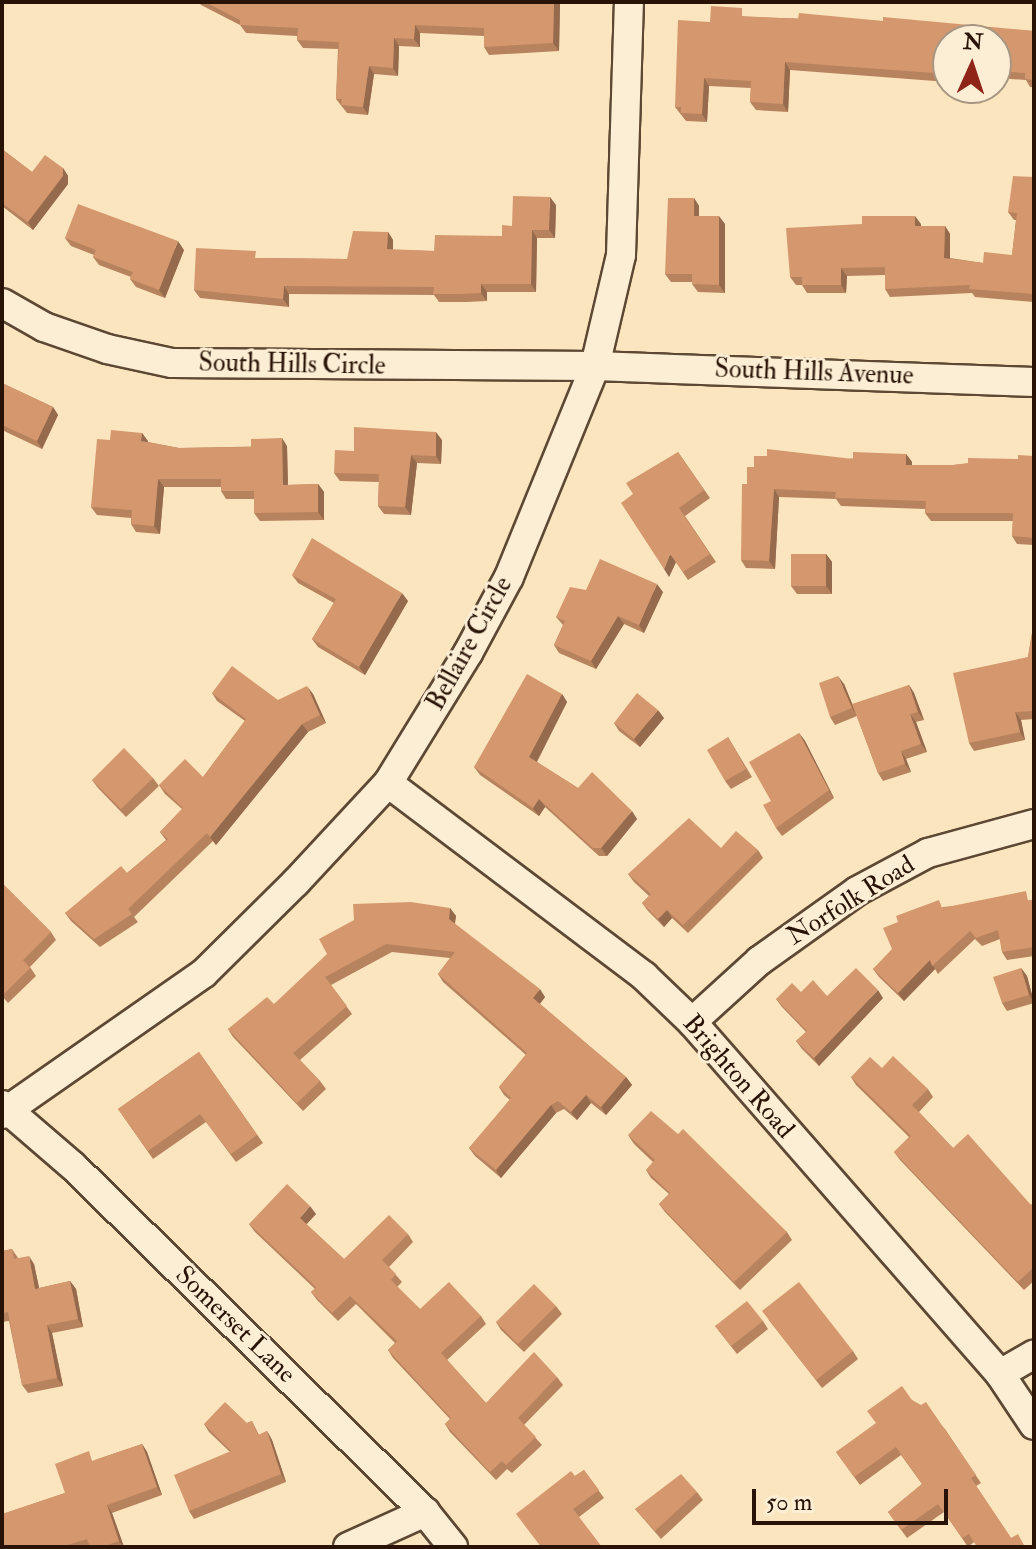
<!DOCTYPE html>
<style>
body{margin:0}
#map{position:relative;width:1036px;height:1549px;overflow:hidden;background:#fbe5be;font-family:"IM FELL Double Pica",serif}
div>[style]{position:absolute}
.roads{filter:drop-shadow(2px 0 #5d4834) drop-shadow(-2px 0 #5d4834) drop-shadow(0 2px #5d4834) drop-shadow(0 -2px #5d4834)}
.minor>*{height:28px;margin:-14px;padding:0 14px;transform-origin:14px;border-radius:14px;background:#fceed5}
.wall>*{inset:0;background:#b7835f}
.shaded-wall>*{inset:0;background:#956a4d}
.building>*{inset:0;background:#d5986e}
span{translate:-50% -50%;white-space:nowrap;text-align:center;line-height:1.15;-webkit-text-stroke:6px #fceed5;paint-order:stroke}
.street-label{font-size:26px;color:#281306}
.frame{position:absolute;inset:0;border:4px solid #281306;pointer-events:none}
.north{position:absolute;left:932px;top:24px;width:80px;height:80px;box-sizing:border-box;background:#fceed5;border:2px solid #a79682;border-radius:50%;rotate:3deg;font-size:22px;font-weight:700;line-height:32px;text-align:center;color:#281306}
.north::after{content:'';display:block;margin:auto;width:28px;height:36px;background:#8f2418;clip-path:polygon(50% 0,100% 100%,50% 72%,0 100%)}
.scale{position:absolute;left:752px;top:1489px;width:196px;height:36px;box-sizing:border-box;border:4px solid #281306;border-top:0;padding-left:10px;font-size:24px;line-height:28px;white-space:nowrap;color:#281306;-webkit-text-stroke:6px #fceed5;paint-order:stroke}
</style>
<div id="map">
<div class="roads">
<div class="minor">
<div style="left:2px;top:303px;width:48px;rotate:29.7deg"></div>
<div style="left:44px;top:327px;width:67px;rotate:19.2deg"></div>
<div style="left:107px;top:349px;width:66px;rotate:12.2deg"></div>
<div style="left:172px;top:363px;width:423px;rotate:0.4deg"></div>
<div style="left:595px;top:366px;width:439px;rotate:2.1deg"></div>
<div style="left:388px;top:783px;width:321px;rotate:37deg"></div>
<div style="left:644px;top:976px;width:66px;rotate:43.8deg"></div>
<div style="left:692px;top:1022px;width:468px;rotate:48.8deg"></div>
<div style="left:1000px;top:1374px;width:61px;rotate:56.3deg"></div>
<div style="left:692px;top:1022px;width:91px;rotate:-42.3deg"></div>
<div style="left:759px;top:961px;width:120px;rotate:-35.5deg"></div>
<div style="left:857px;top:891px;width:81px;rotate:-28.2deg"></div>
<div style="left:928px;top:853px;width:110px;rotate:-15.3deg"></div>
<div style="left:2px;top:1105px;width:94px;rotate:40.7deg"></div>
<div style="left:73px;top:1166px;width:494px;rotate:44.5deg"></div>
<div style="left:425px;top:1512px;width:45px;rotate:51.3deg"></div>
<div style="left:2px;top:1114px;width:246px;rotate:-34.9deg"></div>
<div style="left:204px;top:973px;width:129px;rotate:-44.7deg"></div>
<div style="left:296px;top:882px;width:135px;rotate:-47.1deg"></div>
<div style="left:388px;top:783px;width:153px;rotate:-58.4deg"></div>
<div style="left:468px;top:653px;width:86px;rotate:-61.7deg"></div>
<div style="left:509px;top:577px;width:228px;rotate:-67.8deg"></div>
<div style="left:595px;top:366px;width:114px;rotate:-76.8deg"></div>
<div style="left:621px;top:255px;width:253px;rotate:-88.2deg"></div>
<div style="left:1000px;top:1374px;width:39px;rotate:-30deg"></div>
<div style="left:348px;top:1547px;width:85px;rotate:-24.4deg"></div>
</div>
</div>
<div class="wall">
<div style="clip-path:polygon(199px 2px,559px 2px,560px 4px,559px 51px,489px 55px,484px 47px,484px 36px,420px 33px,420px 47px,399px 46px,398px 76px,374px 74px,368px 115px,347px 113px,336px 99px,338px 49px,303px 48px,297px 40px,297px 36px,246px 33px,240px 25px,201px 5px)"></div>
<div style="clip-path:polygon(748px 17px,883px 21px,1034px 31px,1034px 87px,1030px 87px,1026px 80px,996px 78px,996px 40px,948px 40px,948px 82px,790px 70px,788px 112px,756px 110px,750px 102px,751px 88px,709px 86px,707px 122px,686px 121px,675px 107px,710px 22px)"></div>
<div style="clip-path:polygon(2px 149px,32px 172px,63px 168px,68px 176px,68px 184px,33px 230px,2px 206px)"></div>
<div style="clip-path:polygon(1034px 177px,1034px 302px,975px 297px,972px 293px,890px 297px,885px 289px,885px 275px,847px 276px,846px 293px,807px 293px,802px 285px,796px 285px,790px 277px,921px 224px,921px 226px,945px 226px,950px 234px,950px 258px,983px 263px,1012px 255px,1016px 220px,1014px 220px,1008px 212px)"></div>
<div style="clip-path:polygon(694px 198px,699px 206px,699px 216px,725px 224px,725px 293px,698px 292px,692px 284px,692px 282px,671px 282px,665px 274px)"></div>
<div style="clip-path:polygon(556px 205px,555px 238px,537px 238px,536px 292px,487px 292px,487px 301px,466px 302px,439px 302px,434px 295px,289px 294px,289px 307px,200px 298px,194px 290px,261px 258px,347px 259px,388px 232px,393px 240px,393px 250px,434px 251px,502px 236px,512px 226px)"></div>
<div style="clip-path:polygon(65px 238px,184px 250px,165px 298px,136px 287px,130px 279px,131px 277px,99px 265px,93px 257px,94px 255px,71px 246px)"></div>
<div style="clip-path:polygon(2px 383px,53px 407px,58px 415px,42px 449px,2px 430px)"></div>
<div style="clip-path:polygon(142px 433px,148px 442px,179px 448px,287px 446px,288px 485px,318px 484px,324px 492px,324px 520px,260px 521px,254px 513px,254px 499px,226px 499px,221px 491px,221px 487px,164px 487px,160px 534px,136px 532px,131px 524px,131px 518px,97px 515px,91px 507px,110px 440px)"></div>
<div style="clip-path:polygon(442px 440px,441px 464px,417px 463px,411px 515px,384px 514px,378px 506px,379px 482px,340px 481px,334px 473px,354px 451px)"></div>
<div style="clip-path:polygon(678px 452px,710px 498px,685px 516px,716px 562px,688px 580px,676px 562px,669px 577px)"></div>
<div style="clip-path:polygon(906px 454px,912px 462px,912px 465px,953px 465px,1018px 459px,1034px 456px,1034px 545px,1017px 544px,1012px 536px,1013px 521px,931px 521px,925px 513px,925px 509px,841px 506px,836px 499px,779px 497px,775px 569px,746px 568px,741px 560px,747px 484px,754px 467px)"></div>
<div style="clip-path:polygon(826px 554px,832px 562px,832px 594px,797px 594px,791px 586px)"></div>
<div style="clip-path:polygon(292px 575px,408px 601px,365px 675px,318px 647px,312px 639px,334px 603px,298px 583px)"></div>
<div style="clip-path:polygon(586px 590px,663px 592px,644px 633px,624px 624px,596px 669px,559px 653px,554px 645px,563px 625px,556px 617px)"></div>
<div style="clip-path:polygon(1034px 621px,1034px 719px,1021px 720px,1025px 740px,974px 751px,969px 743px,1028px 657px)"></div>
<div style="clip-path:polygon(844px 684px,854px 708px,909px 685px,914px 693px,924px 720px,916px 722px,927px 752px,906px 759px,911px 772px,883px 781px,878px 773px,857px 716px,835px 725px,830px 717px)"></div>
<div style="clip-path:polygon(212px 693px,278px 700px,313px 694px,326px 723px,308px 732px,216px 845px,213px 841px,134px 917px,138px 922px,100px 947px,71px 921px,65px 913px,127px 873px,166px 840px,160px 832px,182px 809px,165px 794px,159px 785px,203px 777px,245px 721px,217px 701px)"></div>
<div style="clip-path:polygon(562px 694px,567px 702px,537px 762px,578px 788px,637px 819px,607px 856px,599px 856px,545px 807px,539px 816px,480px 775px,474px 767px)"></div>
<div style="clip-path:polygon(664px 718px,640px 747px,619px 731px,614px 723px)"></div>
<div style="clip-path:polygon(799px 733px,805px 741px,834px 798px,782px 836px,776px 828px,771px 801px)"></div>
<div style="clip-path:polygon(728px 737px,752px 777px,731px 789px,725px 781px)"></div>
<div style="clip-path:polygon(153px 778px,159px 786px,126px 817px,98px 788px,92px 780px)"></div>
<div style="clip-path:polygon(721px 848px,758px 850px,763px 858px,688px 933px,672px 918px,664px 927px,648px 911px,642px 903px,649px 896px,634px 882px,628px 874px)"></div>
<div style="clip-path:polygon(2px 883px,51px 932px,56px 940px,30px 967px,36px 976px,8px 1003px,2px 996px)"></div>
<div style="clip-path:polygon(1034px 900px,1034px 956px,1007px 960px,1002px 952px,1000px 939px,982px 946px,975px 939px,938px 974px,935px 969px,904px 1001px,879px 977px,873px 969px,943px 907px)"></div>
<div style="clip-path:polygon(450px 908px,456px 916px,455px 924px,545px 997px,540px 1004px,626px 1077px,632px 1085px,606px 1115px,591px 1103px,577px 1120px,564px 1109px,556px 1113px,501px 1178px,475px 1156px,469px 1148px,510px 1100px,504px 1095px,499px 1087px,526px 1055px,443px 982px,438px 974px,450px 958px,392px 952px,331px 985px,352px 1014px,300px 1060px,320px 1081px,326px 1089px,303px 1111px,233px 1037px,228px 1029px)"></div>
<div style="clip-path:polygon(1021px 968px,1027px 976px,1034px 1003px,1007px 1011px,1002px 1003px)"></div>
<div style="clip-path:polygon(801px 992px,827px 996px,883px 998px,819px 1066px,802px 1049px,796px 1041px,806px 1032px,782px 1007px,776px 999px)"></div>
<div style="clip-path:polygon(199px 1052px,263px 1143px,236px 1162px,206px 1122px,153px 1159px,118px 1109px)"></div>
<div style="clip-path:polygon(882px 1068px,928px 1089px,933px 1097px,919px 1112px,953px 1148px,1031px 1205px,1034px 1202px,1034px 1281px,1024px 1290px,900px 1160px,894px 1152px,909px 1137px,856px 1085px,851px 1077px)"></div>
<div style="clip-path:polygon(628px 1135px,787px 1232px,792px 1240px,740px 1290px,665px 1212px,659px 1204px,669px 1194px,651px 1178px,646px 1170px,653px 1162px,634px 1144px)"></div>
<div style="clip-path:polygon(316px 1214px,306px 1224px,344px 1259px,408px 1234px,413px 1242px,389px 1267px,402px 1282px,397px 1287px,420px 1309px,481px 1316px,486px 1324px,447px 1360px,486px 1403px,557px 1377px,563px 1385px,524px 1425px,542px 1445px,512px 1473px,507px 1469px,496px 1480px,450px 1432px,445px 1424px,450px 1419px,393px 1358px,388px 1350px,395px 1343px,356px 1304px,338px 1321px,317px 1300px,311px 1292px,315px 1289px,255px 1232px,249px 1224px)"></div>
<div style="clip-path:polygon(12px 1249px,18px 1258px,34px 1264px,39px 1288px,70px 1281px,76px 1289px,83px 1327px,52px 1333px,63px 1386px,28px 1393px,22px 1385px,9px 1321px,2px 1322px,2px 1251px)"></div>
<div style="clip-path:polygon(556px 1306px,562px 1314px,524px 1352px,501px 1330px,496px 1322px)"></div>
<div style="clip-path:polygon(768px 1319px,853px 1351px,858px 1359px,822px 1388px)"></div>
<div style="clip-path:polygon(763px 1321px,768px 1329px,737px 1354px,715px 1326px)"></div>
<div style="clip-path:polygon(912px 1400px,945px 1429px,981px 1483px,976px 1486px,1011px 1538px,1026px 1547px,974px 1542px,968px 1547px,944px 1512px,907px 1538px,888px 1512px,922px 1484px,901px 1455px,860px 1485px,836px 1452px)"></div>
<div style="clip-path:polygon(252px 1421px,259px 1435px,267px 1431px,272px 1440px,286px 1482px,194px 1519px,189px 1511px,230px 1452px,209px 1432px,204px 1424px,247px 1423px)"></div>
<div style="clip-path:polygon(142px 1444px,147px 1452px,162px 1495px,112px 1513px,124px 1547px,2px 1547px,2px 1512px,3px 1514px,65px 1493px,95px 1460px)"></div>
<div style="clip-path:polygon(584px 1470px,604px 1498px,579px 1517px,516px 1514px,575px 1476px)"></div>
<div style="clip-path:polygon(697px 1492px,703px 1500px,661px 1539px,635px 1509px)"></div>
</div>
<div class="shaded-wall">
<div style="clip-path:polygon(554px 2px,559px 2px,560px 4px,559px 51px,553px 43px)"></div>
<div style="clip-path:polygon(415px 25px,420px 33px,420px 47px,414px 39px)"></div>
<div style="clip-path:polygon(394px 38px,399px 46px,398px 76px,393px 68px)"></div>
<div style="clip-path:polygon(785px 62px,790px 70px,788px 112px,783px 104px)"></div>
<div style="clip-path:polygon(369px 66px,374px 74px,368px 115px,363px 107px)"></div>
<div style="clip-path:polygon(704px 78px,709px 86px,707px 122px,702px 114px)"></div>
<div style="clip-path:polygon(63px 168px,68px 176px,68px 184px,33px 230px,28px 222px)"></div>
<div style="clip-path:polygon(550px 197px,556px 205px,555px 238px,549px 230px)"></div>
<div style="clip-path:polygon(694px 198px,699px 206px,699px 224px,694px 216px)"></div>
<div style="clip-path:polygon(719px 216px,725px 224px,725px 293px,719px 285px)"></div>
<div style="clip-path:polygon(915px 216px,921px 224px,921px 234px,915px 226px)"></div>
<div style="clip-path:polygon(945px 226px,950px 234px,950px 266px,944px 258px)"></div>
<div style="clip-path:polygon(532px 230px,537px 238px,536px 292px,531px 284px)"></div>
<div style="clip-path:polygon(388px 232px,393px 240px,393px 257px,387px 249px)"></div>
<div style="clip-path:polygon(178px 241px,184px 250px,165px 298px,159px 290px)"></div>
<div style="clip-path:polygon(841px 268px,847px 276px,846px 293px,841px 285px)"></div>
<div style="clip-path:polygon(481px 284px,487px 292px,487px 301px,481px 293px)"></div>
<div style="clip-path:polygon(284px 286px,289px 294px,289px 307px,283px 299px)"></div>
<div style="clip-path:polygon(53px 407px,58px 415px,42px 449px,37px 441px)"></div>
<div style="clip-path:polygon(436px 432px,442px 440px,441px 464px,436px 456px)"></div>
<div style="clip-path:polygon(142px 433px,148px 441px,147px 449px,141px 441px)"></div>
<div style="clip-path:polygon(282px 438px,287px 446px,288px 493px,283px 485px)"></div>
<div style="clip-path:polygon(906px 454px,912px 462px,912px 473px,906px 465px)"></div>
<div style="clip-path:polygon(411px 455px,417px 463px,411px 515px,405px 507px)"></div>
<div style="clip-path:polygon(158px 479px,164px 487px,160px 534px,154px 526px)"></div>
<div style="clip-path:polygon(318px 484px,324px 492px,324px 520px,318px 512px)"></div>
<div style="clip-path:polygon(774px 489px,779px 497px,775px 569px,769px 561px)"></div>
<div style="clip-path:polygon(670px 554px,676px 562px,669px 577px,664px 569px)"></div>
<div style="clip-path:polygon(826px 554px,832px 562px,832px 594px,826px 586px)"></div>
<div style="clip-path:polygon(657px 584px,663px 592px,644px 633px,639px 625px)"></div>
<div style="clip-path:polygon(402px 593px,408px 601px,365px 675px,359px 667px)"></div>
<div style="clip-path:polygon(618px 616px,624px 624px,596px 669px,591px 661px)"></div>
<div style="clip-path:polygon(838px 676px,844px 684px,857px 716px,852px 708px)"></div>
<div style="clip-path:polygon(909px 685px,914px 693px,924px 720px,918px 712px)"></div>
<div style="clip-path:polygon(307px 686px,313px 694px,326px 723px,320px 715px)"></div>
<div style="clip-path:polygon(562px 694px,567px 702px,535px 765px,529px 757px)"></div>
<div style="clip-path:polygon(658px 710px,664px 718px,640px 747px,634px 739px)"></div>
<div style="clip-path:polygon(1015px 712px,1021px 720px,1025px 740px,1020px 732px)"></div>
<div style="clip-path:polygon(910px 714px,916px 722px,927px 752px,921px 744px)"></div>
<div style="clip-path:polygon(302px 724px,308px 732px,216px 845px,210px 837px)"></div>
<div style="clip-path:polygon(799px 733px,805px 741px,834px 798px,829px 790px)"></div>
<div style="clip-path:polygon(901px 751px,906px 759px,911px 772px,905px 764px)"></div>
<div style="clip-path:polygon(539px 799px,545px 807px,539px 816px,533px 808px)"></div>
<div style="clip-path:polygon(632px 811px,637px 819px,607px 856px,601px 848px)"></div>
<div style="clip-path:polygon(450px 908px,456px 916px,454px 927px,449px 919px)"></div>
<div style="clip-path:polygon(667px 910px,672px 918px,664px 927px,658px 919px)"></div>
<div style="clip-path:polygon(930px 960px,935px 969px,904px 1001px,898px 993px)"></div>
<div style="clip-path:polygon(1021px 968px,1027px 976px,1034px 1002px,1029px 995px)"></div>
<div style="clip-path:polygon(540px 989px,545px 997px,538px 1006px,533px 998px)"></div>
<div style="clip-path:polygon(878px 990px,883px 998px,819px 1066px,814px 1058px)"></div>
<div style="clip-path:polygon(626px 1077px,632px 1085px,606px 1115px,601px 1107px)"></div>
<div style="clip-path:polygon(586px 1095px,591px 1103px,577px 1120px,571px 1112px)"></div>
<div style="clip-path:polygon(551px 1105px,556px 1113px,501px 1178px,496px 1170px)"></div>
<div style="clip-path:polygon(310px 1206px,316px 1214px,305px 1226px,300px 1218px)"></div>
<div style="clip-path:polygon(29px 1256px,34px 1264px,41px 1297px,35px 1289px)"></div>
<div style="clip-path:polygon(70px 1281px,76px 1289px,83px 1327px,78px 1319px)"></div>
<div style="clip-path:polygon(47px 1325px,52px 1333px,63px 1386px,57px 1378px)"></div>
<div style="clip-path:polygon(267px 1431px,272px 1440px,286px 1482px,281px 1474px)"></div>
<div style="clip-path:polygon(142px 1444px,147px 1452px,162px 1495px,157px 1487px)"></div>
<div style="clip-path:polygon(107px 1505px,112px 1513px,124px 1547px,119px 1541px)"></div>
</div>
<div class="building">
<div style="clip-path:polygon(205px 2px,554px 2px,553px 43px,484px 47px,484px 28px,415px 25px,414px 39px,394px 38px,393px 68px,369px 66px,363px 107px,341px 105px,342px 99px,336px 99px,339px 42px,297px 40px,298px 28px,240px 25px,240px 20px)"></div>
<div style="clip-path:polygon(711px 6px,742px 8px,742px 16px,798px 19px,799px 13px,883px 21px,883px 17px,1034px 31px,1034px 80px,1025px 79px,1025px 73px,996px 71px,996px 40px,948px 40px,948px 74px,785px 62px,783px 104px,750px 102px,751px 81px,704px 78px,702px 114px,681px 113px,681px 107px,675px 107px,678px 20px,710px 22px)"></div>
<div style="clip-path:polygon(2px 149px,32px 172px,45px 155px,63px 168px,63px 176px,28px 222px,2px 203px)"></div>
<div style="clip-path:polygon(1013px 176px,1034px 177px,1034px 294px,969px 289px,970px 285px,885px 289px,885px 267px,841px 268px,841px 285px,802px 285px,802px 277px,790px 277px,786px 228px,862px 224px,862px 216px,915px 216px,915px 226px,945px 226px,944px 258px,983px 263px,984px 252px,1012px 255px,1017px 213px,1008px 212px)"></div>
<div style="clip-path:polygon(513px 196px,550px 197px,549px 230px,532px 230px,531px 284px,481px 284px,481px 293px,460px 294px,433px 294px,434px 287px,284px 286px,283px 299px,194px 290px,196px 248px,256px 251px,255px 258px,347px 259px,353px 231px,388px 232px,387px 249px,434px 251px,435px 235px,502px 236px,502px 225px,512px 226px)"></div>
<div style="clip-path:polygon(668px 198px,694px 198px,694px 216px,719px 216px,719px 285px,692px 284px,692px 274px,665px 274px)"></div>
<div style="clip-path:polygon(78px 204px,178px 241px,159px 290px,130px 279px,133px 272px,93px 257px,96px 250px,65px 238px)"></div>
<div style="clip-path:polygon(2px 383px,53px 407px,37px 441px,2px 425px)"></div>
<div style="clip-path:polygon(354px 427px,436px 432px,436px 456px,411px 455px,405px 507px,378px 506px,379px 474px,334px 473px,335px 450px,354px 451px)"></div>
<div style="clip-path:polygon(111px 430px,142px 433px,141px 441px,179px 448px,251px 447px,251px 439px,282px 438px,283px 485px,318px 484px,318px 512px,254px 513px,254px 491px,221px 491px,221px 479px,158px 479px,154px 526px,131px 524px,132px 510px,91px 507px,97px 439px,110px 440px)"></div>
<div style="clip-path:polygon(767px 449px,853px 459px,853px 452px,906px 454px,906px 465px,953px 465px,968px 463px,968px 458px,1018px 459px,1018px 455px,1034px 456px,1034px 538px,1012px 536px,1013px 513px,925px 513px,926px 501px,835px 498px,836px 492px,774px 489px,769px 561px,741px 560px,742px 484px,747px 484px,747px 467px,754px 467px,754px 456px,767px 456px)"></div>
<div style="clip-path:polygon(678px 452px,704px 490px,679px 508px,710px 554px,683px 572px,670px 554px,664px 569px,621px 503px,633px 494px,626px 483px)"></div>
<div style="clip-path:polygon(312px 538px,402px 593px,359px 667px,312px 639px,336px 599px,292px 575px)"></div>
<div style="clip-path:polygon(791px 554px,826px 554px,826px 586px,791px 586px)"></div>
<div style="clip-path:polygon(600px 559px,657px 584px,639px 625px,618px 616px,591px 661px,554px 645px,565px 621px,556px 617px,570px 587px,586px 590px)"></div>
<div style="clip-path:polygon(1034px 621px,1034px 711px,1015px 712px,1020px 732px,969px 743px,953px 673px,1028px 657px)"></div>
<div style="clip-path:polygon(232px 666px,278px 700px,307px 686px,320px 715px,302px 724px,210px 837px,207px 833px,128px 909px,132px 914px,94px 939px,65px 913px,121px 866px,127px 873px,168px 839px,160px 832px,183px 808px,159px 785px,185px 759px,203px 777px,246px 719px,212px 693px)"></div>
<div style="clip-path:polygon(527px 674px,562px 694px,529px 757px,578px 788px,592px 772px,632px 811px,601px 848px,593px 848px,539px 799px,533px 808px,474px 767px)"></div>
<div style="clip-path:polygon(838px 676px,852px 708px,830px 717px,819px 683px)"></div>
<div style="clip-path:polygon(909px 685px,918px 712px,910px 714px,921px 744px,901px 751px,905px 764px,878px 773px,852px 704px)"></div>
<div style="clip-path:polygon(637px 693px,658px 710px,634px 739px,614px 723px)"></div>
<div style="clip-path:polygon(799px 733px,829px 790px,776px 828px,763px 805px,771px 801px,749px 762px)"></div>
<div style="clip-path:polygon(728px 737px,746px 769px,725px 781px,707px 750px)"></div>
<div style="clip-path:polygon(124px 748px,153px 778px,121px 809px,92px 780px)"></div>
<div style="clip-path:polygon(689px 818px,721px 848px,736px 831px,758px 850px,683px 925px,667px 910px,658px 919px,642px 903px,651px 894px,628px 874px)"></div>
<div style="clip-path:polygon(2px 883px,51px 932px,23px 960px,30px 968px,3px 995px)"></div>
<div style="clip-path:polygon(1026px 891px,1028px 901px,1034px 900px,1034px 947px,1002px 952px,998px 930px,976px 938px,970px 931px,932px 966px,930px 960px,898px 993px,873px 969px,892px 949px,883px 928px,898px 922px,896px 916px,939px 900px,942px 908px)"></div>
<div style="clip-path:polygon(411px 902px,450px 908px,449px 919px,540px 989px,533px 998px,626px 1077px,601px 1107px,586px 1095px,571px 1112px,558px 1101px,551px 1105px,496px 1170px,469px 1148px,511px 1098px,499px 1087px,527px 1053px,438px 974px,455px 952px,386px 944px,325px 977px,347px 1006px,293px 1053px,320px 1081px,297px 1103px,228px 1029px,267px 997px,274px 1004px,327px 954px,319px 939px,354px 920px,353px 904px)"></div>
<div style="clip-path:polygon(856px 968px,878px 990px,814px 1058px,796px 1041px,807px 1031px,776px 999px,792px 983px,801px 992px,813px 980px,827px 996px)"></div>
<div style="clip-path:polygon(1021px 968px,1029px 995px,1002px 1003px,993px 977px)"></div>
<div style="clip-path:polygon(199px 1052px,257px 1135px,231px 1154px,200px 1114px,148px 1151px,118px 1109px)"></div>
<div style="clip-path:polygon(893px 1056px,928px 1089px,912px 1105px,953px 1148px,968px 1134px,1031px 1205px,1034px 1202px,1034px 1267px,1018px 1282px,894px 1152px,911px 1136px,851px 1077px,870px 1057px,882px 1068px)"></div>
<div style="clip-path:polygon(651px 1111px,678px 1134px,683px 1129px,787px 1232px,734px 1282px,659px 1204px,670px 1193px,646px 1170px,655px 1160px,628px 1135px)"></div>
<div style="clip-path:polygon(287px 1184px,310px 1206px,300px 1218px,344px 1259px,389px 1215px,408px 1234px,382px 1260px,396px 1274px,391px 1280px,420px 1309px,449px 1282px,481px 1316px,441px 1353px,486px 1403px,534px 1352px,557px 1377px,518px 1418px,536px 1437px,506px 1465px,502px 1461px,490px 1472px,445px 1424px,451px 1418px,388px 1350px,397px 1341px,350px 1296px,332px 1313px,311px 1292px,316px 1287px,249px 1224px)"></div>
<div style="clip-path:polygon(12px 1249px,14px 1259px,29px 1256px,35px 1289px,70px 1281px,78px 1319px,47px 1325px,57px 1378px,22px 1385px,8px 1312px,2px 1313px,2px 1251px)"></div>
<div style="clip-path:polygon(799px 1282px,853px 1351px,816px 1380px,762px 1311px)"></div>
<div style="clip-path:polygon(534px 1284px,556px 1306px,518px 1344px,496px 1322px)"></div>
<div style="clip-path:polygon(747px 1301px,763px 1321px,731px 1346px,715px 1326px)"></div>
<div style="clip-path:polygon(902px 1386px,912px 1400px,921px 1405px,926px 1402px,976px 1475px,971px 1478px,1011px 1538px,1018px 1534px,1025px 1547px,977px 1547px,969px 1534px,962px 1538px,938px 1504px,901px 1530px,888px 1512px,922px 1484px,896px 1447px,854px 1477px,836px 1452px,876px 1423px,867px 1411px)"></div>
<div style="clip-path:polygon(225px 1402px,247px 1423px,252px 1421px,258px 1435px,267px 1431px,281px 1474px,189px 1511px,174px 1475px,231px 1451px,204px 1424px)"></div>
<div style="clip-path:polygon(142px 1444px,157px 1487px,107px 1505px,119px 1541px,102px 1547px,90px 1547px,87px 1539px,61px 1547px,2px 1547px,2px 1514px,65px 1493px,55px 1464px,89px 1451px,92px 1461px)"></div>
<div style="clip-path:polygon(584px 1470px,599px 1490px,573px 1509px,602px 1547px,541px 1547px,516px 1514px,571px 1471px,575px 1476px)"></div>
<div style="clip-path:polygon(681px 1474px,697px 1492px,655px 1531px,635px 1509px)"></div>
</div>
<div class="street-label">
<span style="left:292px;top:365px;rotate:1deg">South Hills Circle</span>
<span style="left:814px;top:373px;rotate:2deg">South Hills Avenue</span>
<span style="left:470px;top:644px;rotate:-61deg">Bellaire Circle</span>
<span style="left:851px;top:901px;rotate:-32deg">Norfolk Road</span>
<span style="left:738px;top:1077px;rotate:49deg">Brighton Road</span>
<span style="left:235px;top:1325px;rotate:44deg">Somerset Lane</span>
</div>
<div class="frame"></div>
<div class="north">N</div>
<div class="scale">50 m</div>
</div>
